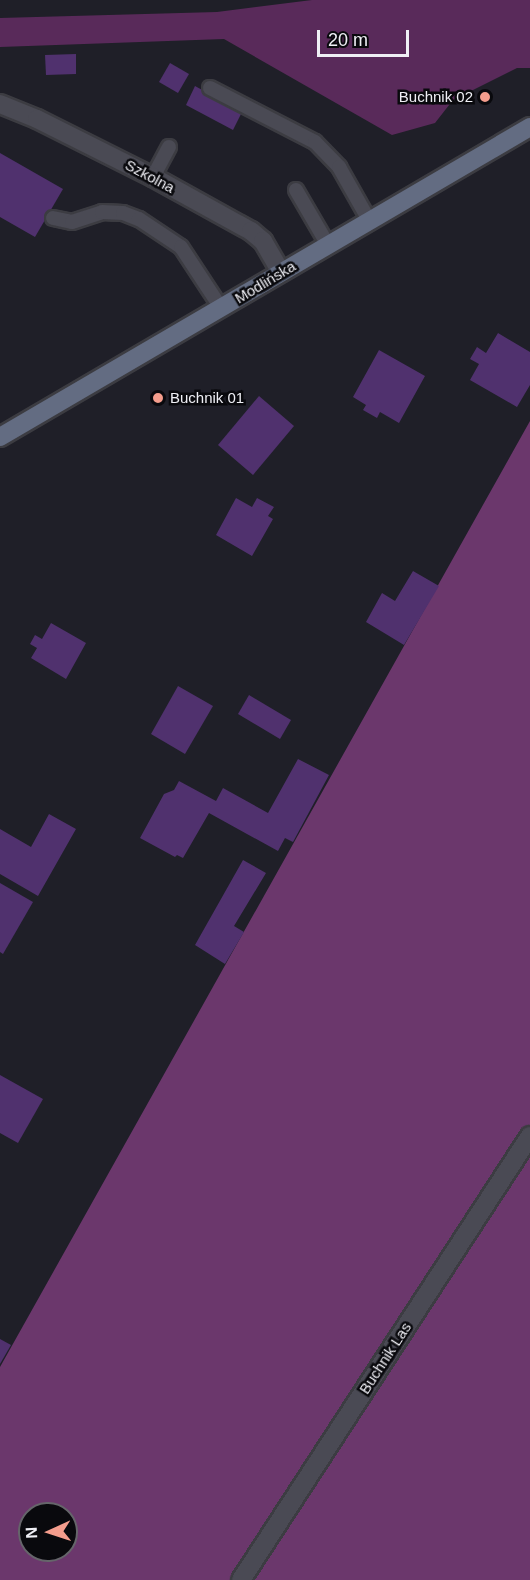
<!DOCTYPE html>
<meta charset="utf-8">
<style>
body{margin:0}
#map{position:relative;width:530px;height:1580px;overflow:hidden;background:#1f1f28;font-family:Helvetica,sans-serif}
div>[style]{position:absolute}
.green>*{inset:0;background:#592a5a}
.forest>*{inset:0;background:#6b376c}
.building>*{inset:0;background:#50316e}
.roads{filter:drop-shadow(2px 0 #3c3c42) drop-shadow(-2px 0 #3c3c42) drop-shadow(0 2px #3c3c42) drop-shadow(0 -2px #3c3c42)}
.lane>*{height:14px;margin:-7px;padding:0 7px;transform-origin:7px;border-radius:7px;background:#4a4a54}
.street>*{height:18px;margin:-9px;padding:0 9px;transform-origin:9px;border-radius:9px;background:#4a4a54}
.secondary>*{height:18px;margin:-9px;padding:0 9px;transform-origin:9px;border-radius:9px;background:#636c82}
.dots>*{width:16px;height:16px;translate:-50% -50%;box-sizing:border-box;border:3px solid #09090d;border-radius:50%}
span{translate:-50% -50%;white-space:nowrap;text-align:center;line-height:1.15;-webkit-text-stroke:5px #09090d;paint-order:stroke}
.poi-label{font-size:15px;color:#efeff5}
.right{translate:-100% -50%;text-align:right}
.left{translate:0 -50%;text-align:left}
.street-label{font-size:15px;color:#efeff5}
.north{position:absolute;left:18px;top:1502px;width:60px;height:60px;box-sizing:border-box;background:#09090d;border:2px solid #65656a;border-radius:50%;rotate:267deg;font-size:16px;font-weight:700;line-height:24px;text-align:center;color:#efeff5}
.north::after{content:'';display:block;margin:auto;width:21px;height:27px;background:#f49d8d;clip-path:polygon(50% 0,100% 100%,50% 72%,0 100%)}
.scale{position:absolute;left:317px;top:30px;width:92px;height:27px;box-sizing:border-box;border:3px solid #efeff5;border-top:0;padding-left:8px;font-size:18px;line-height:21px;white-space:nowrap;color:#efeff5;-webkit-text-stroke:4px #09090d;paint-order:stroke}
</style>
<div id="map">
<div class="green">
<div style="clip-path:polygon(312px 0,530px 0,530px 68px,517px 68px,453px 100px,435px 123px,392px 135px,224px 39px,0 47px,0 18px,217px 12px)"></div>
</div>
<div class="forest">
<div style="clip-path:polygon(evenodd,530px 421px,530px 1580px,0 1580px,0 1367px,530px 421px,30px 1514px,66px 1514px,66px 1550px,30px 1550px,30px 1514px)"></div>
</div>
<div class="building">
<div style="clip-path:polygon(76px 54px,76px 74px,46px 75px,45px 55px)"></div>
<div style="clip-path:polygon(170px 63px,189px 74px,178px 93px,159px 82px)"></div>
<div style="clip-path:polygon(195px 86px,242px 112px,233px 130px,186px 105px)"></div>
<div style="clip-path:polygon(0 153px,63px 189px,35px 237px,0 217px)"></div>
<div style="clip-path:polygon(498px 333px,530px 352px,530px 385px,517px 407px,470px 380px,479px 364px,470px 359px,477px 347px,486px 353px)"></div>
<div style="clip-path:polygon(379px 350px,425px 376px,399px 423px,380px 412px,377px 418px,363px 410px,366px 405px,353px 397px)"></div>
<div style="clip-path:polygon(259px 396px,294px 426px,253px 475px,218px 445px)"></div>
<div style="clip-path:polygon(236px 498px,252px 507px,257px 498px,274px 507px,268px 516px,273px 519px,252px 556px,216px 535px)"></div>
<div style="clip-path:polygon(413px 571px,439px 586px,404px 645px,366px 622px,382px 593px,395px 601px)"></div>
<div style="clip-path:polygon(51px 623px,86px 643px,66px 679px,31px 658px,37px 648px,30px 644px,35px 635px,42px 639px)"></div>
<div style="clip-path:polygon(178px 686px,213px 706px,185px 754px,151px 734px)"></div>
<div style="clip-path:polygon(249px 695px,291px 720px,280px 739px,238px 714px)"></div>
<div style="clip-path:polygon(298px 759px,329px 775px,293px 842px,285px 838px,278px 851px,209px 813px,183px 858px,177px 855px,175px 857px,140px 838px,164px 794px,174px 790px,179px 781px,216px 801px,223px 788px,268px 813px)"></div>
<div style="clip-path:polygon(49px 814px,76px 829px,38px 896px,0 874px,0 829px,31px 847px)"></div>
<div style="clip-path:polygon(243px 860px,266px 873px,234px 926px,244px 932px,225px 964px,195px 945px)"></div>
<div style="clip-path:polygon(0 883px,33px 902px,3px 954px,0 952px)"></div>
<div style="clip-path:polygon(0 1075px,43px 1099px,18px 1143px,0 1133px)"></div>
<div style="clip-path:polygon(0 1339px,11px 1345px,0 1364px)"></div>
</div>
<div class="roads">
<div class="lane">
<div style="left:210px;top:88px;width:118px;rotate:27.2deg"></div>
<div style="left:315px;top:142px;width:35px;rotate:46deg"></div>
<div style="left:339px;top:167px;width:61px;rotate:60.5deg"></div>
<div style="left:153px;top:177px;width:34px;rotate:-62deg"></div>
<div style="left:296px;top:190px;width:64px;rotate:59.8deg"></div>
<div style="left:53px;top:218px;width:19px;rotate:12deg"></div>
<div style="left:72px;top:222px;width:32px;rotate:-18deg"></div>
<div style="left:102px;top:212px;width:21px;rotate:3deg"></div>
<div style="left:123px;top:213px;width:17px;rotate:21deg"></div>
<div style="left:139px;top:219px;width:50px;rotate:33.7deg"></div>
<div style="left:181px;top:247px;width:73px;rotate:56.7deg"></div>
</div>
<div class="street">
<div style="left:0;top:104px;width:40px;rotate:22deg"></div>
<div style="left:37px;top:119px;width:130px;rotate:26.6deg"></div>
<div style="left:153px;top:177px;width:112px;rotate:28.9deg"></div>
<div style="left:251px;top:231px;width:16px;rotate:40deg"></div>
<div style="left:263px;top:241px;width:36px;rotate:60deg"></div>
<div style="left:241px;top:1580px;width:530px;rotate:-56.94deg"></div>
</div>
<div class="secondary">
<div style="left:0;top:437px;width:614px;rotate:-30.32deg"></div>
</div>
</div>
<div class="dots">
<div style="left:485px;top:97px;background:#f49d8d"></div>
<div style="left:158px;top:398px;background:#f49d8d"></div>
</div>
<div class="poi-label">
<span class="right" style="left:473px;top:97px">Buchnik 02</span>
<span class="left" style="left:170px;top:398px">Buchnik 01</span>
</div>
<div class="street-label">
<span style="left:150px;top:176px;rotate:28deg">Szkolna</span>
<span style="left:265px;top:282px;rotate:-31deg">Modlińska</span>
<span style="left:385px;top:1358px;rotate:-57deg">Buchnik Las</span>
</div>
<div class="north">N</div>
<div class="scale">20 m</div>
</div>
